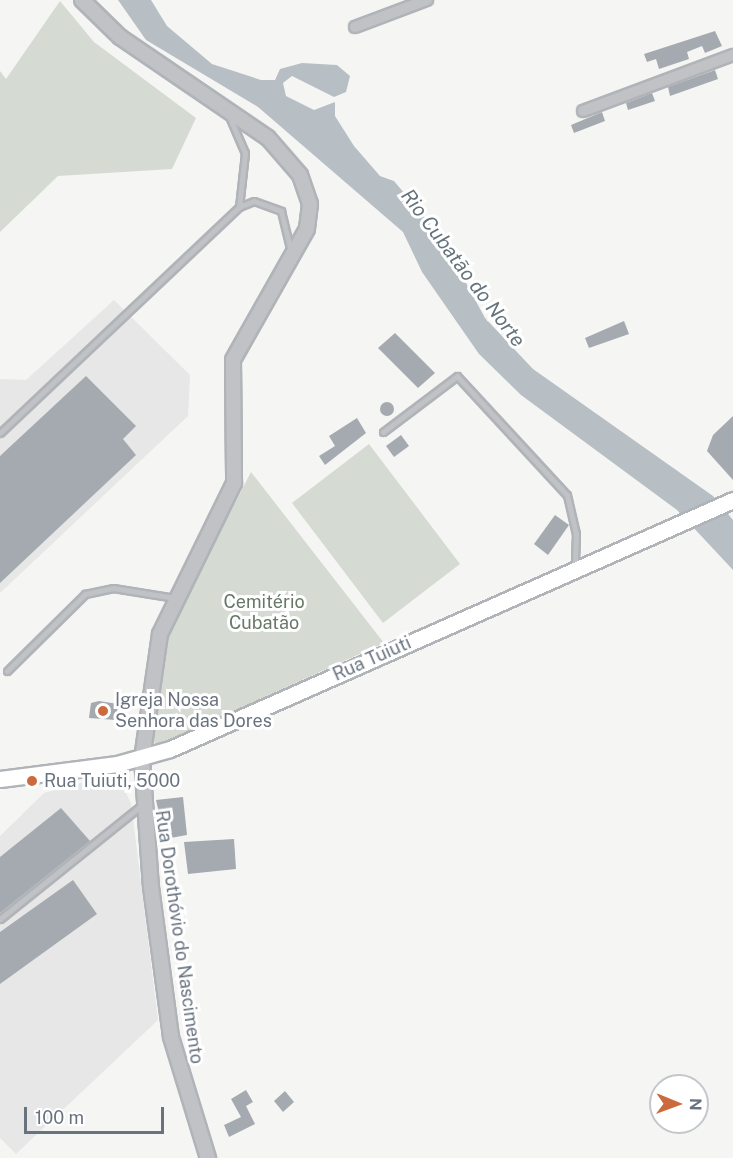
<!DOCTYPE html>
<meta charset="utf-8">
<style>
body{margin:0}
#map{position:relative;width:733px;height:1158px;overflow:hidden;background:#f5f6f3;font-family:"Public Sans",sans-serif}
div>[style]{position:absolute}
.built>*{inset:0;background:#e6e7e6}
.green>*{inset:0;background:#d5dad3}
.water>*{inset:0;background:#b7bfc5}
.building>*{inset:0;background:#a4aab0}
.round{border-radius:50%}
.roads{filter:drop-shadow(2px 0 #b0b4b8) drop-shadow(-2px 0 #b0b4b8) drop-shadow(0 2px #b0b4b8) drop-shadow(0 -2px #b0b4b8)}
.service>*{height:5px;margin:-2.5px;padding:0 2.5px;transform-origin:2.5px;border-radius:2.5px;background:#c0c2c6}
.minor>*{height:10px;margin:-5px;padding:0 5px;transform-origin:5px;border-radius:5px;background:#c0c2c6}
.tertiary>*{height:14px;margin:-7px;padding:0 7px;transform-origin:7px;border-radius:7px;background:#c0c2c6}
.secondary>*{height:15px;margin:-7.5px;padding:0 7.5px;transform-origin:7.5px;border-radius:7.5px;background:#fff}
.dots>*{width:16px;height:16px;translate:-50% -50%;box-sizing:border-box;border:3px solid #fff;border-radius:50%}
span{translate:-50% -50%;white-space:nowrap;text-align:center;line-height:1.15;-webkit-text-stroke:6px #fff;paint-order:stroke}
.park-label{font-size:18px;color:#687867}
.street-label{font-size:18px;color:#697380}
.poi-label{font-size:18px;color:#697380}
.left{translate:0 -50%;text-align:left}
.water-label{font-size:20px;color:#64737c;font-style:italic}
.north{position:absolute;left:649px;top:1074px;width:60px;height:60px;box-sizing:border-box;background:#fff;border:2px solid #c3c7cc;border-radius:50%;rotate:91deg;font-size:16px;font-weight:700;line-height:24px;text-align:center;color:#697380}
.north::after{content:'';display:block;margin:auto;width:21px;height:27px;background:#cb6b3d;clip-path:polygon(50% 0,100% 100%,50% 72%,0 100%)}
.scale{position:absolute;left:24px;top:1107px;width:140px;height:27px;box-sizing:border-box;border:3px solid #697380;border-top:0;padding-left:8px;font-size:18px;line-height:21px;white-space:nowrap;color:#697380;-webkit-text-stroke:4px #fff;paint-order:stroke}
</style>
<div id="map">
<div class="built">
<div style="clip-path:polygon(114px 300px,190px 375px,188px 416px,0 593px,0 379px,26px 380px)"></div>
<div style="clip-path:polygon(116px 773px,131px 803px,158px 1020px,16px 1154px,0 1138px,0 836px,44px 793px)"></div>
</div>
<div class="green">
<div style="clip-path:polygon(60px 1px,94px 42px,196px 118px,172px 169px,58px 176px,0 232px,0 71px,6px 79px)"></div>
<div style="clip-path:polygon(369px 444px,460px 564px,383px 623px,292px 503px)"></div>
<div style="clip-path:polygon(251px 472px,384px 643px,158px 745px,146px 736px,170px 628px)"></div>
</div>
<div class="water">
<div style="clip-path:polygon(118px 0,151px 0,167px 26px,212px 64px,261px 80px,275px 80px,280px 69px,302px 63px,337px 65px,350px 76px,346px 92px,334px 97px,292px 76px,283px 83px,286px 96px,314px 110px,335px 102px,335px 116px,354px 146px,380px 176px,394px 181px,442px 238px,485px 318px,533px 369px,713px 496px,733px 520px,733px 570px,677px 510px,521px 395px,479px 354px,422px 272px,403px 232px,258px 107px,146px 40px)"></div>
</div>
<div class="building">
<div style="clip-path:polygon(715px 31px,722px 46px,705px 53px,702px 46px,687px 52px,689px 59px,659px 69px,656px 59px,647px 62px,644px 54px)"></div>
<div style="clip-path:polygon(715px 70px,718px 79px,670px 96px,668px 87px)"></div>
<div style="clip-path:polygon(652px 93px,655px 101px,628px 110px,626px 103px)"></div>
<div style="clip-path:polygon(602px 112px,605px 121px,574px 133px,571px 125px)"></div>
<div style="clip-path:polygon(624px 321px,629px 334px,589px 348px,585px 338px)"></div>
<div style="clip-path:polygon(395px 333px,435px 373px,418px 388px,378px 348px)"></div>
<div style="clip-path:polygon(86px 376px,136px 426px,123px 439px,136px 455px,0 583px,0 456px)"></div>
<div class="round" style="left:380px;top:402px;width:14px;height:14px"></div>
<div style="clip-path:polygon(733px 416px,733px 480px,707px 451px,713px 435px)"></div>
<div style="clip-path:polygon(357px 418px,366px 433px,325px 465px,319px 456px,335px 446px,329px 436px)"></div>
<div style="clip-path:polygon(401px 435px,409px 446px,394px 457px,386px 446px)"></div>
<div style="clip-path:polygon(555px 515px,569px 525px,548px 555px,534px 544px)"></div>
<div style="clip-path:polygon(99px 701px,118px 704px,116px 720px,89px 718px,91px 703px)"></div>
<div style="clip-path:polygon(183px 797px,187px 835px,165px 839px,156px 800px)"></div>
<div style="clip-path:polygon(61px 808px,90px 841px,0 913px,0 857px)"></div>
<div style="clip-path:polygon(234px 839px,236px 869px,188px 874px,184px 842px)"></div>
<div style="clip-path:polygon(73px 880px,97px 914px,0 984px,0 932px)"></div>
<div style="clip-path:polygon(246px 1090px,253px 1102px,246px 1106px,255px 1124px,229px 1137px,224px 1125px,241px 1117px,231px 1099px)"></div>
<div style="clip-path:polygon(285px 1091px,294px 1102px,283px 1112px,274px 1101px)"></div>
</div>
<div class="roads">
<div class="service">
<div style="left:229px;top:116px;width:40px;rotate:66.6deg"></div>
<div style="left:245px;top:153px;width:54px;rotate:96.3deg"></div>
<div style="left:239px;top:207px;width:16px;rotate:-22deg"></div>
<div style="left:254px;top:201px;width:29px;rotate:20deg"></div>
<div style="left:281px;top:211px;width:42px;rotate:76.3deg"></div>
<div style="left:383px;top:432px;width:93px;rotate:-37.1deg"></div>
<div style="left:457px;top:376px;width:162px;rotate:47.3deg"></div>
<div style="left:567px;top:495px;width:39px;rotate:77deg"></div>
<div style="left:576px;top:533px;width:34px;rotate:92deg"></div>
<div style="left:0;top:433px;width:329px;rotate:-43.4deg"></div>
<div style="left:7px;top:671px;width:110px;rotate:-44.6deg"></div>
<div style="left:85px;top:594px;width:29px;rotate:-12deg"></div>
<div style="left:113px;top:588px;width:63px;rotate:9.2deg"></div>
<div style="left:0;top:919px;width:184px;rotate:-38.8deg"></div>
</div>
<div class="minor">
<div style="left:355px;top:27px;width:77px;rotate:-20.6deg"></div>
<div style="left:583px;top:111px;width:160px;rotate:-20.5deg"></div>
</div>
<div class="tertiary">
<div style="left:82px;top:0;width:53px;rotate:44.2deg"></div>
<div style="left:120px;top:37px;width:179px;rotate:34.3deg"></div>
<div style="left:268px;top:138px;width:49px;rotate:49.1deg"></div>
<div style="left:300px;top:175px;width:31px;rotate:71deg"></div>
<div style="left:310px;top:204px;width:25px;rotate:97deg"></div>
<div style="left:307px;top:229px;width:150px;rotate:119.5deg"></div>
<div style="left:233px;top:360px;width:123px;rotate:89.5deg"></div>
<div style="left:234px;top:483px;width:168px;rotate:116.1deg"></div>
<div style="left:160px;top:634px;width:126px;rotate:98.2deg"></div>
<div style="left:142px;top:759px;width:128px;rotate:86deg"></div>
<div style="left:151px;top:887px;width:151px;rotate:82.4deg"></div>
<div style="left:171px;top:1037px;width:127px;rotate:73deg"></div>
</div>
<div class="secondary">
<div style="left:0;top:779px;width:118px;rotate:-7.3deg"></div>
<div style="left:117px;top:764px;width:55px;rotate:-15.8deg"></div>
<div style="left:170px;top:749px;width:616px;rotate:-23.86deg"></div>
</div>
</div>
<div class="dots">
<div style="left:103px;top:711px;background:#cb6b3d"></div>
<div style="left:32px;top:781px;background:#cb6b3d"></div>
</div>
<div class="park-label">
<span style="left:264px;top:613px">Cemitério<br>Cubatão</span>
</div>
<div class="street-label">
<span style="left:372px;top:659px;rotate:-24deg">Rua Tuiuti</span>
<span style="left:179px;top:937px;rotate:82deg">Rua Dorothóvio do Nascimento</span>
</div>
<div class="poi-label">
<span class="left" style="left:115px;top:711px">Igreja Nossa<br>Senhora das Dores</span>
<span class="left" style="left:44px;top:781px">Rua Tuiuti, 5000</span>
</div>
<div class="water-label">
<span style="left:463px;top:268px;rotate:53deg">Rio Cubatão do Norte</span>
</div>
<div class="north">N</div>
<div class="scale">100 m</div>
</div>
